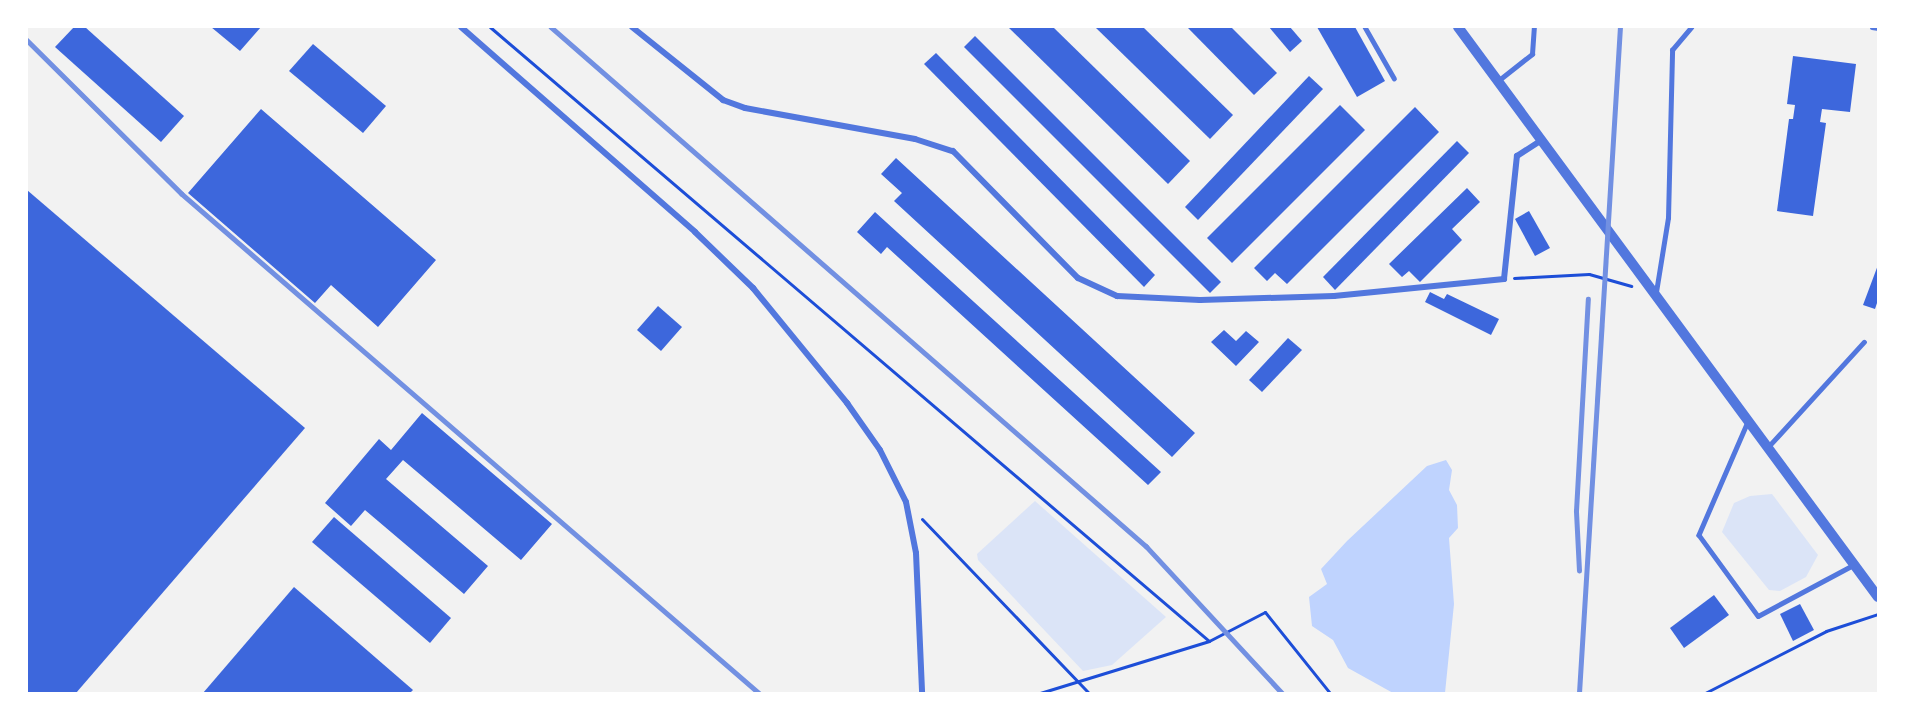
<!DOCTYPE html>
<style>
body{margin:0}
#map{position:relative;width:1905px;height:720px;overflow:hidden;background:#f2f2f2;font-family:"Noto Serif",serif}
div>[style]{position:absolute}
.green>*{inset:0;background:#dbe4f7}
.water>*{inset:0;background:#bfd3fe}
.building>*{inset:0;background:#3d67dc}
.path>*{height:3px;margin:-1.5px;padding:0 1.5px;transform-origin:1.5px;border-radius:1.5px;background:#1d4ed8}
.service>*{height:4.5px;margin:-2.25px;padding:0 2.25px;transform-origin:2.25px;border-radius:2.25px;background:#5277de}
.minor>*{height:6px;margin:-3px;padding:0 3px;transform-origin:3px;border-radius:3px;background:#5277de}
.tertiary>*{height:10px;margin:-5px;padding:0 5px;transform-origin:5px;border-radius:5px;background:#5277de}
.rail>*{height:4.5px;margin:-2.25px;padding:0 2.25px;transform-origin:2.25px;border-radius:2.25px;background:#7290e2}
span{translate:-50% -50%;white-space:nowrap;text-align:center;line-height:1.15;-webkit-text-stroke:4.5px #fff;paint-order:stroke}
.frame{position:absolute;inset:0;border:28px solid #fff;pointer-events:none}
</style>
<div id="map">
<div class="green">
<div style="clip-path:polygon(1772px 494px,1818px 555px,1806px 577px,1780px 591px,1769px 590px,1722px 532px,1734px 503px,1750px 496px)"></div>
<div style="clip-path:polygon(1035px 501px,1166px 617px,1112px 665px,1083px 671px,978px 560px,977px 554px)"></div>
</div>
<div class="water">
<div style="clip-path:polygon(1446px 460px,1452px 470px,1449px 490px,1457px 505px,1458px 528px,1449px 538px,1454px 604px,1445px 693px,1393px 693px,1348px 668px,1333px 640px,1312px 626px,1309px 597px,1327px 584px,1321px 569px,1347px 541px,1427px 466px)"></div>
</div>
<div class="building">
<div style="clip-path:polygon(74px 27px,85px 27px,184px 116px,161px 142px,55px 47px)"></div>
<div style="clip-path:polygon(211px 27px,261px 27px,240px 51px)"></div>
<div style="clip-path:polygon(1008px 27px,1053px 27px,1190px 161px,1168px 184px)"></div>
<div style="clip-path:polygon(1095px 27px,1143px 27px,1233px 115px,1210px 139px)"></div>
<div style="clip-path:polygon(1187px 27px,1231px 27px,1277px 73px,1254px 95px)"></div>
<div style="clip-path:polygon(1269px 27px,1290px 27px,1302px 41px,1290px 52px)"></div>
<div style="clip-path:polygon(1317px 27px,1355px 27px,1385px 81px,1357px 97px)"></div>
<div style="clip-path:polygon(975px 36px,1221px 282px,1210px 293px,964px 47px)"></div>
<div style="clip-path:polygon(313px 44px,386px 106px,363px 133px,289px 71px)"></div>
<div style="clip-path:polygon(936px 53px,1155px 275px,1144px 287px,924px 64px)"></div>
<div style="clip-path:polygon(1793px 56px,1856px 64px,1850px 112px,1822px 109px,1820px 122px,1826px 123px,1813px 216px,1777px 211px,1789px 119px,1793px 119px,1795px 105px,1787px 104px)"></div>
<div style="clip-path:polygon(1309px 76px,1323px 89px,1198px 220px,1185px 207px)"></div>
<div style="clip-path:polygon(1340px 105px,1365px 130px,1232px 263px,1207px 238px)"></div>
<div style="clip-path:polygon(1415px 107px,1439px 132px,1287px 284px,1275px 273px,1267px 281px,1254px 268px)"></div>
<div style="clip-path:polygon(261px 109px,436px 260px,378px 327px,331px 285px,315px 303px,188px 193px)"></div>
<div style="clip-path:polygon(1457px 141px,1469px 153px,1335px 290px,1323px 277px)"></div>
<div style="clip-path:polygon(896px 158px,1195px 433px,1172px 457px,894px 201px,902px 193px,881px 174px)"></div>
<div style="clip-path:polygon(1467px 188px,1480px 202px,1452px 229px,1462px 240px,1420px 282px,1409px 271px,1402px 277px,1389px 264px)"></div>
<div style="clip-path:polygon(27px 190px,305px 428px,76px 693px,27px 693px)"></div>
<div style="clip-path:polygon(1529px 211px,1550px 248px,1535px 256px,1515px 219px)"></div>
<div style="clip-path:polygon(875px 212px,1161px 472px,1148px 485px,887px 247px,881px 254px,857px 232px)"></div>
<div style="clip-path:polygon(1878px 265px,1878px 300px,1875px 309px,1863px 305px)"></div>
<div style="clip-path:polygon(1430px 292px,1444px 299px,1447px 294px,1499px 319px,1491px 335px,1425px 302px)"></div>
<div style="clip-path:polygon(658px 306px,682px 327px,661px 351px,637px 330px)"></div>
<div style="clip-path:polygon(1224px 330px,1236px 341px,1246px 331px,1259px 342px,1236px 366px,1211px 342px)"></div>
<div style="clip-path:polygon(1288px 338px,1302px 350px,1262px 392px,1249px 380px)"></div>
<div style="clip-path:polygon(422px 413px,552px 524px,521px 560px,403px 460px,386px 479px,488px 566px,464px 594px,365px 510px,351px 526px,325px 503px,379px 439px,391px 450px)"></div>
<div style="clip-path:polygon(334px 517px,451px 618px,430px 643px,312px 542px)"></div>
<div style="clip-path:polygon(294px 587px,413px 690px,410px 693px,203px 693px)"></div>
<div style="clip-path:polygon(1714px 595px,1729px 615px,1684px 648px,1670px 628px)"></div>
<div style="clip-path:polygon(1800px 604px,1814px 630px,1793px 641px,1780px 614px)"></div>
</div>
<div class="path">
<div style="left:490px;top:27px;width:945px;rotate:40.5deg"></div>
<div style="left:1514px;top:278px;width:75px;rotate:-3.1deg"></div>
<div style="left:1589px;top:274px;width:44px;rotate:15.9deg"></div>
<div style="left:922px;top:519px;width:241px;rotate:46.2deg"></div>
<div style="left:1040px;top:693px;width:177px;rotate:-17.1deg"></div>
<div style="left:1209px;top:641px;width:63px;rotate:-27.4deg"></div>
<div style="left:1265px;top:612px;width:104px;rotate:51.3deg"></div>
<div style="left:1705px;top:693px;width:136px;rotate:-27.1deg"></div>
<div style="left:1826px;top:631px;width:55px;rotate:-18.1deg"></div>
</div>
<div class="service">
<div style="left:1365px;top:27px;width:59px;rotate:60.4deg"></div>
<div style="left:1872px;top:27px;width:6px;rotate:9deg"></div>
<div style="left:1499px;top:80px;width:42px;rotate:-38.2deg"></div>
<div style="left:1532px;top:54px;width:27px;rotate:-86deg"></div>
<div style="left:1656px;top:292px;width:75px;rotate:-80.8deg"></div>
<div style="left:1668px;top:218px;width:168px;rotate:-88.6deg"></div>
<div style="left:1672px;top:50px;width:30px;rotate:-50deg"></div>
<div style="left:1747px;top:424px;width:121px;rotate:113.4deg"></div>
<div style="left:1699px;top:535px;width:100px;rotate:53.9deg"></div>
<div style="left:1758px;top:616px;width:108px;rotate:-28.2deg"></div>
<div style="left:1768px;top:447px;width:142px;rotate:-47.6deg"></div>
</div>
<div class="minor">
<div style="left:461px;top:27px;width:311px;rotate:41.2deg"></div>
<div style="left:695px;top:232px;width:81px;rotate:44deg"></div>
<div style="left:753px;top:288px;width:149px;rotate:50.7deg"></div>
<div style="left:847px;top:403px;width:57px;rotate:54.9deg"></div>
<div style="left:880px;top:450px;width:58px;rotate:63.4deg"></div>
<div style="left:906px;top:502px;width:52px;rotate:78.9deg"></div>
<div style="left:916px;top:553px;width:140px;rotate:87.5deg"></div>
<div style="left:632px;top:27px;width:117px;rotate:38.7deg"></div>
<div style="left:723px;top:100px;width:23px;rotate:20deg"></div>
<div style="left:745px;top:108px;width:173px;rotate:10.3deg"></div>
<div style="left:915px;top:139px;width:40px;rotate:18deg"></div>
<div style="left:953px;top:151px;width:178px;rotate:45.5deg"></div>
<div style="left:1078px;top:278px;width:43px;rotate:24.8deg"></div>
<div style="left:1117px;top:296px;width:83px;rotate:2.8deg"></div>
<div style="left:1200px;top:300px;width:134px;rotate:-1.7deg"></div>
<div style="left:1334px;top:296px;width:171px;rotate:-5.7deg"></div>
<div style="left:1504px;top:279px;width:124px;rotate:-84deg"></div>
<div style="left:1517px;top:156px;width:30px;rotate:-33deg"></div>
</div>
<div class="tertiary">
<div style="left:1458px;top:27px;width:708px;rotate:53.62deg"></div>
</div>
<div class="rail">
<div style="left:551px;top:27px;width:790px;rotate:41.1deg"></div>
<div style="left:1146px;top:546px;width:200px;rotate:47.2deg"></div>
<div style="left:27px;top:40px;width:218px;rotate:44.8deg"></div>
<div style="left:182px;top:194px;width:763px;rotate:40.85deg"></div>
<div style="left:1579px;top:571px;width:60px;rotate:-92.9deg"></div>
<div style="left:1576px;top:511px;width:212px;rotate:-86.8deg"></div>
<div style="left:1579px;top:693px;width:667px;rotate:-86.48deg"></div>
</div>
<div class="frame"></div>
</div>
